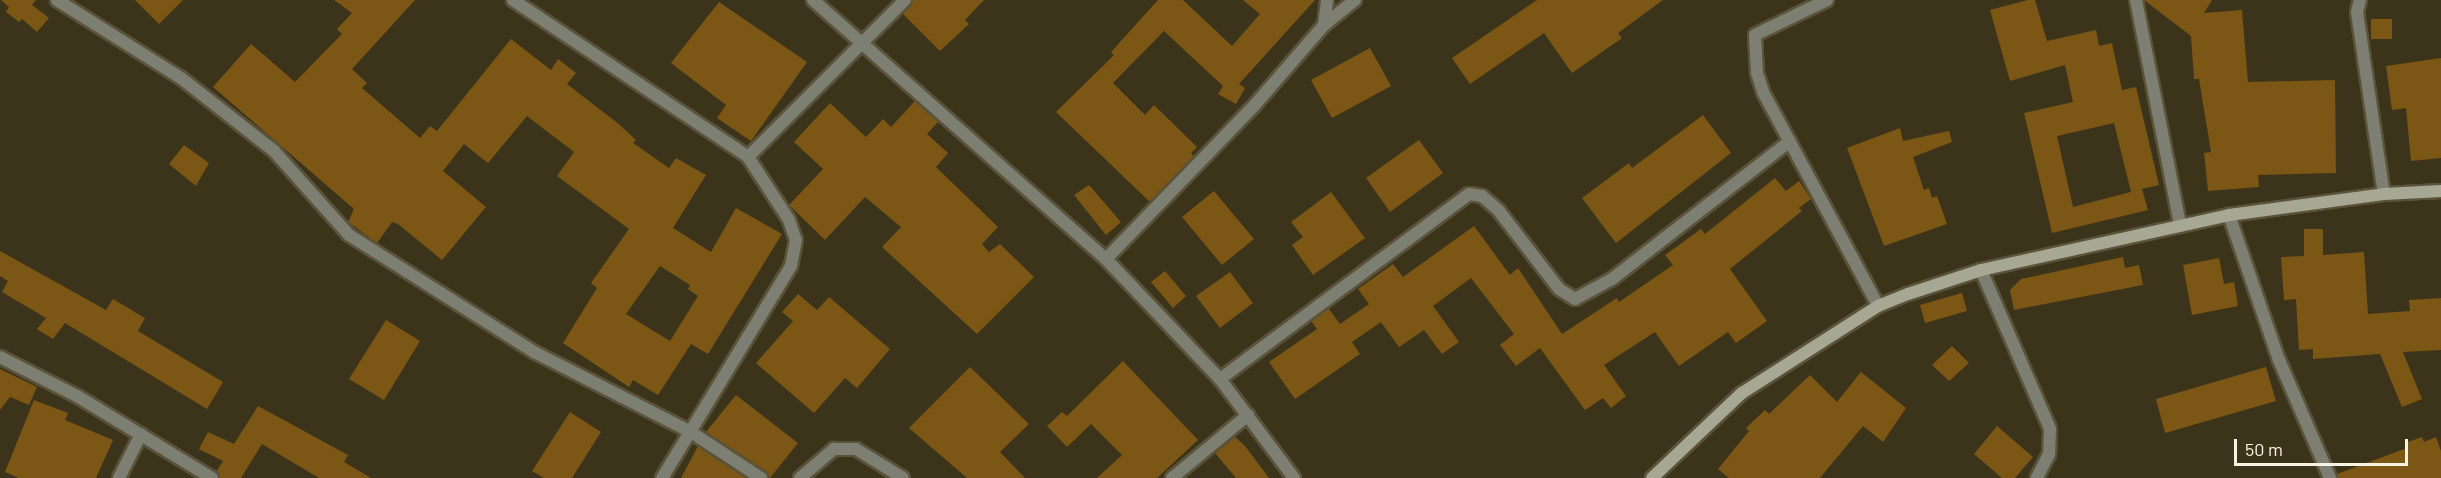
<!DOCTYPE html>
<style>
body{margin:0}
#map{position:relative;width:2441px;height:478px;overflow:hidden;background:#3c341a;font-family:Barlow,sans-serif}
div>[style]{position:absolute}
.building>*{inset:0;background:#7b5615}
.roads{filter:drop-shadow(2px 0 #5a533a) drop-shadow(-2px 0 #5a533a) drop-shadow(0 2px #5a533a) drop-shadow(0 -2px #5a533a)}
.street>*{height:12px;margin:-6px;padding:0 6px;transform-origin:6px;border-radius:6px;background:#7d7f72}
.secondary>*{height:12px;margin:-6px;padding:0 6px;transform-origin:6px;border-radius:6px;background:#a6a894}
span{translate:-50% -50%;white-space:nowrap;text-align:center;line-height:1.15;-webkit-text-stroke:4.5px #3c341a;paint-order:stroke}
.scale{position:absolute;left:2234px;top:439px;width:174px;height:27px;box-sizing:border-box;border:3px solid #f7f3e3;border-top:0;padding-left:8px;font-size:18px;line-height:21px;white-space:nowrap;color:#f7f3e3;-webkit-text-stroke:4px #3c341a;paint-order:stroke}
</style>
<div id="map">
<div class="building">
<div style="clip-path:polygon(1px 0,36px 0,32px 5px,49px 18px,37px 32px,22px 19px,19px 22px,6px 12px,9px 7px)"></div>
<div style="clip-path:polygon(135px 0,183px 0,159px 24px)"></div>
<div style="clip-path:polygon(evenodd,334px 0,415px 0,352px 69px,367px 83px,362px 88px,420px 138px,430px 126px,437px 131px,511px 39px,551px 70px,558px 59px,576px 73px,567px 84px,620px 125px,636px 140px,633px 143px,669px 168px,676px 158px,706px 175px,673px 228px,711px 252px,736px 208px,782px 234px,708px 354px,691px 344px,658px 395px,633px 380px,629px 387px,563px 343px,597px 288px,591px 283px,629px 229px,557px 176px,574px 152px,527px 116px,488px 163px,464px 144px,443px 171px,486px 207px,442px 260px,398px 224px,392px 222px,377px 243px,348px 222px,354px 209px,213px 87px,251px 44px,295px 82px,342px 34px,337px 29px,352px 13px,334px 0,660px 266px,690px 285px,688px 289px,698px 296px,670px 341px,626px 314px,660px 266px)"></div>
<div style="clip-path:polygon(913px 0,984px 0,965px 20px,969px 24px,940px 51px,903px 14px)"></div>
<div style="clip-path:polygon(1158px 0,1183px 0,1232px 46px,1260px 14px,1243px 0,1315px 0,1239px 84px,1245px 88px,1236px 104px,1218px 94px,1223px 86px,1164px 31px,1113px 83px,1145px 115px,1154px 105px,1197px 147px,1191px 153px,1194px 156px,1150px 202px,1056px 112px,1114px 55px,1111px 52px)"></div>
<div style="clip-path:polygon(1537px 0,1663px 0,1618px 33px,1622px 38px,1572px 73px,1544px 33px,1470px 84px,1452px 58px)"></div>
<div style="clip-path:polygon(evenodd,2028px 0,2035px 0,2047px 41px,2096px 30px,2099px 46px,2112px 43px,2122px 90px,2136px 87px,2159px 185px,2142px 189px,2148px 210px,2052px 233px,2024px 113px,2073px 102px,2065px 65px,2010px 81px,1990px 10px,2028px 0,2114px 123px,2131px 192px,2142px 189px,2073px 207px,2057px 136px,2114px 123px)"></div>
<div style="clip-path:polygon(2144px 0,2212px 0,2204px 13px,2242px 10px,2248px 82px,2335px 80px,2336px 173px,2258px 175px,2259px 187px,2208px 191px,2204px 153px,2211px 152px,2199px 79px,2194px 79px,2191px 36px)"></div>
<div style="clip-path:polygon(719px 2px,807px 62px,751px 141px,717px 118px,726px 105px,671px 63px)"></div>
<div style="clip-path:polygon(2371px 19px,2392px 19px,2392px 39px,2371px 39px)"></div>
<div style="clip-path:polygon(1370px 48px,1391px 86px,1332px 118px,1311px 80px)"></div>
<div style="clip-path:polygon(2441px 58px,2441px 158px,2411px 161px,2406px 108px,2392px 110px,2386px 66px)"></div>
<div style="clip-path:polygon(915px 101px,938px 122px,927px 134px,948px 153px,936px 167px,998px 227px,982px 244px,989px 252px,1000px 244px,1034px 277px,977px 334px,882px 247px,901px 227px,865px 197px,825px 240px,789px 205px,823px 169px,794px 142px,830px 103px,866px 137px,883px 119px,891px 127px)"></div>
<div style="clip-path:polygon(1703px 115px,1731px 153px,1616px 243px,1582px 198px,1629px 163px,1632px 168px)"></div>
<div style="clip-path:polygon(1900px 128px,1903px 141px,1949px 131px,1952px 142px,1913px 157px,1924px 190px,1929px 188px,1932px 198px,1937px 196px,1947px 224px,1884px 246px,1847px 148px)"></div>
<div style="clip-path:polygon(1419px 140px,1443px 173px,1390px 212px,1366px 178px)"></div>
<div style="clip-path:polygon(184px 145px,209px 163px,196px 186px,169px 164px)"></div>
<div style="clip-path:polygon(1775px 178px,1786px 191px,1799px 181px,1811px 199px,1799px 208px,1802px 211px,1730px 269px,1767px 321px,1736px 343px,1728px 332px,1679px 366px,1655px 332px,1604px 365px,1626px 396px,1611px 408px,1603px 398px,1585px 410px,1540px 348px,1516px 366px,1500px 345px,1514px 334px,1471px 278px,1433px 306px,1459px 342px,1442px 354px,1424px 330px,1399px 347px,1381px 322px,1352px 342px,1360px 354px,1295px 399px,1269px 362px,1317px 329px,1311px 321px,1329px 309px,1340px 324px,1369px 304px,1358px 289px,1393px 264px,1403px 277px,1474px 226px,1510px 275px,1518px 268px,1562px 334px,1617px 298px,1619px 302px,1673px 265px,1665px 255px,1701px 229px,1705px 234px)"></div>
<div style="clip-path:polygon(1089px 185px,1121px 222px,1106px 235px,1074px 195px)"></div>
<div style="clip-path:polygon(1214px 191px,1254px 239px,1222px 265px,1182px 217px)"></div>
<div style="clip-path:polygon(1331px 192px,1365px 238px,1313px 275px,1292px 245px,1303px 237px,1291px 222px)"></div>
<div style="clip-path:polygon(2304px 229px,2323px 229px,2323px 255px,2364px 252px,2368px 314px,2410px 311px,2409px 300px,2441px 298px,2441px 350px,2403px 352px,2422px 399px,2402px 407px,2380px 354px,2313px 359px,2313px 349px,2299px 350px,2296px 299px,2284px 300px,2281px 257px,2304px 256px)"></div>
<div style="clip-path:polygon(0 251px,106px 310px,113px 299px,145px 318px,138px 331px,223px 382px,207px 409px,65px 323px,53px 339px,37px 329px,46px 318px,2px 292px,8px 281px,0 276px)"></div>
<div style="clip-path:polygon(2123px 257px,2125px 268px,2139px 265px,2143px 285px,2014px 310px,2010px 290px,2021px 279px)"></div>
<div style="clip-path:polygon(2219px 258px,2224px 284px,2234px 282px,2238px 306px,2192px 315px,2183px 265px)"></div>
<div style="clip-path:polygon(1165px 271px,1186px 296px,1173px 308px,1151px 282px)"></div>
<div style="clip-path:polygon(1230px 272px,1253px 303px,1220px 328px,1196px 296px)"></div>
<div style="clip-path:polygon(1962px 293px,1967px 311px,1925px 323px,1920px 305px)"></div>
<div style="clip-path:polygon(798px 294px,817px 310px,829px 297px,890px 349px,857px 388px,845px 378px,814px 413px,756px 363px,793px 321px,782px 312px)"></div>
<div style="clip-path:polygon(386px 320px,420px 341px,384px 400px,349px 379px)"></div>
<div style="clip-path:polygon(1952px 346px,1969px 363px,1949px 381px,1932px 365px)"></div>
<div style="clip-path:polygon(1123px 361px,1198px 440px,1157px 478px,1097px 478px,1122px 455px,1091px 424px,1067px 447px,1047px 426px,1062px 412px,1067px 416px)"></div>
<div style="clip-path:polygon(970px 367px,1029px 424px,1000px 452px,1025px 478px,967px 478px,909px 428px)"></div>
<div style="clip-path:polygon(2266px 367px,2276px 401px,2165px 433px,2156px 399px)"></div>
<div style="clip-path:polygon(0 369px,37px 387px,29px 405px,10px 397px,0 410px)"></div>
<div style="clip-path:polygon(1861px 372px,1906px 408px,1883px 442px,1863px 426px,1820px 478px,1729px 478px,1718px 469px,1749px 431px,1746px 428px,1765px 410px,1769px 414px,1810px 375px,1837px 402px)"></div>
<div style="clip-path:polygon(736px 395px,798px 443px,770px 478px,766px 471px,706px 432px)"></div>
<div style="clip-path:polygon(34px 400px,68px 413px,65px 420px,113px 440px,96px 478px,19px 478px,5px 472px)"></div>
<div style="clip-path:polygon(258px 406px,348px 455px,344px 462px,371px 478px,319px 478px,262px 444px,241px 478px,220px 478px,217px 471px,223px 461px,199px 449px,208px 432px,234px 444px)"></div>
<div style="clip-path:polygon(570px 412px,601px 432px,572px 478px,544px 478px,532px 471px)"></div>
<div style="clip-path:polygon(1997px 426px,2033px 457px,2015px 478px,2002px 478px,1974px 454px)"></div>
<div style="clip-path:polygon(1235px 437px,1245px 446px,1269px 478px,1236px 478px,1215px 453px)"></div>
<div style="clip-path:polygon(2422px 437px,2424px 442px,2436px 437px,2441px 451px,2441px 478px,2338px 478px,2337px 474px,2407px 448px,2405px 443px)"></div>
<div style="clip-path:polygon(698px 446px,746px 478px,681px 478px)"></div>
</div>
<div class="roads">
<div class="street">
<div style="left:57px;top:0;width:146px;rotate:32.2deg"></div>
<div style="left:181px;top:78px;width:118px;rotate:38.1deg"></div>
<div style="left:274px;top:151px;width:113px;rotate:48.2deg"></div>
<div style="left:349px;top:235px;width:219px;rotate:32.3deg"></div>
<div style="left:534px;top:352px;width:176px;rotate:27deg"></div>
<div style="left:691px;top:432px;width:84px;rotate:33.3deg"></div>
<div style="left:513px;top:0;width:283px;rotate:33.7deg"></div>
<div style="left:748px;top:157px;width:75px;rotate:56.9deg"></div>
<div style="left:789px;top:220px;width:21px;rotate:71deg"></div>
<div style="left:796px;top:240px;width:26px;rotate:101deg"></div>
<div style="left:791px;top:266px;width:248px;rotate:121.3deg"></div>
<div style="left:813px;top:0;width:391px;rotate:41.5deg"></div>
<div style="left:1106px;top:259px;width:166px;rotate:46.5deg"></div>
<div style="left:1220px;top:379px;width:124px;rotate:53.2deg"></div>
<div style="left:1827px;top:0;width:80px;rotate:154.1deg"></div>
<div style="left:1755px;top:35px;width:38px;rotate:87deg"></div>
<div style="left:1757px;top:73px;width:20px;rotate:72deg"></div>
<div style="left:1763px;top:92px;width:243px;rotate:61.7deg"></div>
<div style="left:2136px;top:0;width:229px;rotate:78.9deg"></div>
<div style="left:2360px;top:0;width:12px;rotate:104deg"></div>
<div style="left:2357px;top:12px;width:184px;rotate:81.6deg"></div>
<div style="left:1324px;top:25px;width:25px;rotate:-83deg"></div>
<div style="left:748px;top:157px;width:222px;rotate:-45deg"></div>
<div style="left:2229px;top:215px;width:153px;rotate:71deg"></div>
<div style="left:2279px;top:360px;width:129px;rotate:66.6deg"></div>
<div style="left:1106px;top:259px;width:211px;rotate:-46deg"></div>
<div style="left:1253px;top:107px;width:108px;rotate:-49.1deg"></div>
<div style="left:1324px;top:25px;width:40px;rotate:-39deg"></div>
<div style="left:1981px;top:270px;width:173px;rotate:66.5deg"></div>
<div style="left:2050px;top:429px;width:25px;rotate:92deg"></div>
<div style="left:2049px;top:454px;width:27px;rotate:117deg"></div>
<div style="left:0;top:357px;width:86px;rotate:26.9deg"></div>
<div style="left:77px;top:396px;width:158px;rotate:31.3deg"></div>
<div style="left:1220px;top:379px;width:310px;rotate:-36.6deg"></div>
<div style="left:1469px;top:194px;width:13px;rotate:9deg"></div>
<div style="left:1482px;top:196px;width:23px;rotate:41deg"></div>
<div style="left:1499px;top:211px;width:98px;rotate:52.4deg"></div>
<div style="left:1559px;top:289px;width:19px;rotate:32deg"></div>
<div style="left:1575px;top:299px;width:42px;rotate:-28.4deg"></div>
<div style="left:1612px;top:279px;width:225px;rotate:-37.8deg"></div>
<div style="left:119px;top:478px;width:49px;rotate:-63.4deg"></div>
<div style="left:800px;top:478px;width:45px;rotate:-40.5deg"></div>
<div style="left:834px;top:449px;width:22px"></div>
<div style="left:856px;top:449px;width:55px;rotate:31.7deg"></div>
<div style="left:1172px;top:478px;width:99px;rotate:-39.7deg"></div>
</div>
<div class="secondary">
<div style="left:1652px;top:478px;width:124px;rotate:-43.4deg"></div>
<div style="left:1742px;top:393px;width:161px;rotate:-32.6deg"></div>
<div style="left:1878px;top:306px;width:32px;rotate:-22deg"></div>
<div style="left:1908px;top:294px;width:77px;rotate:-18.2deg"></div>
<div style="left:1981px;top:270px;width:254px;rotate:-12.5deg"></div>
<div style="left:2229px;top:215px;width:156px;rotate:-7.7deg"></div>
<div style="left:2384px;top:194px;width:57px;rotate:-3deg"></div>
</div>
</div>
<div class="scale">50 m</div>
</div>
